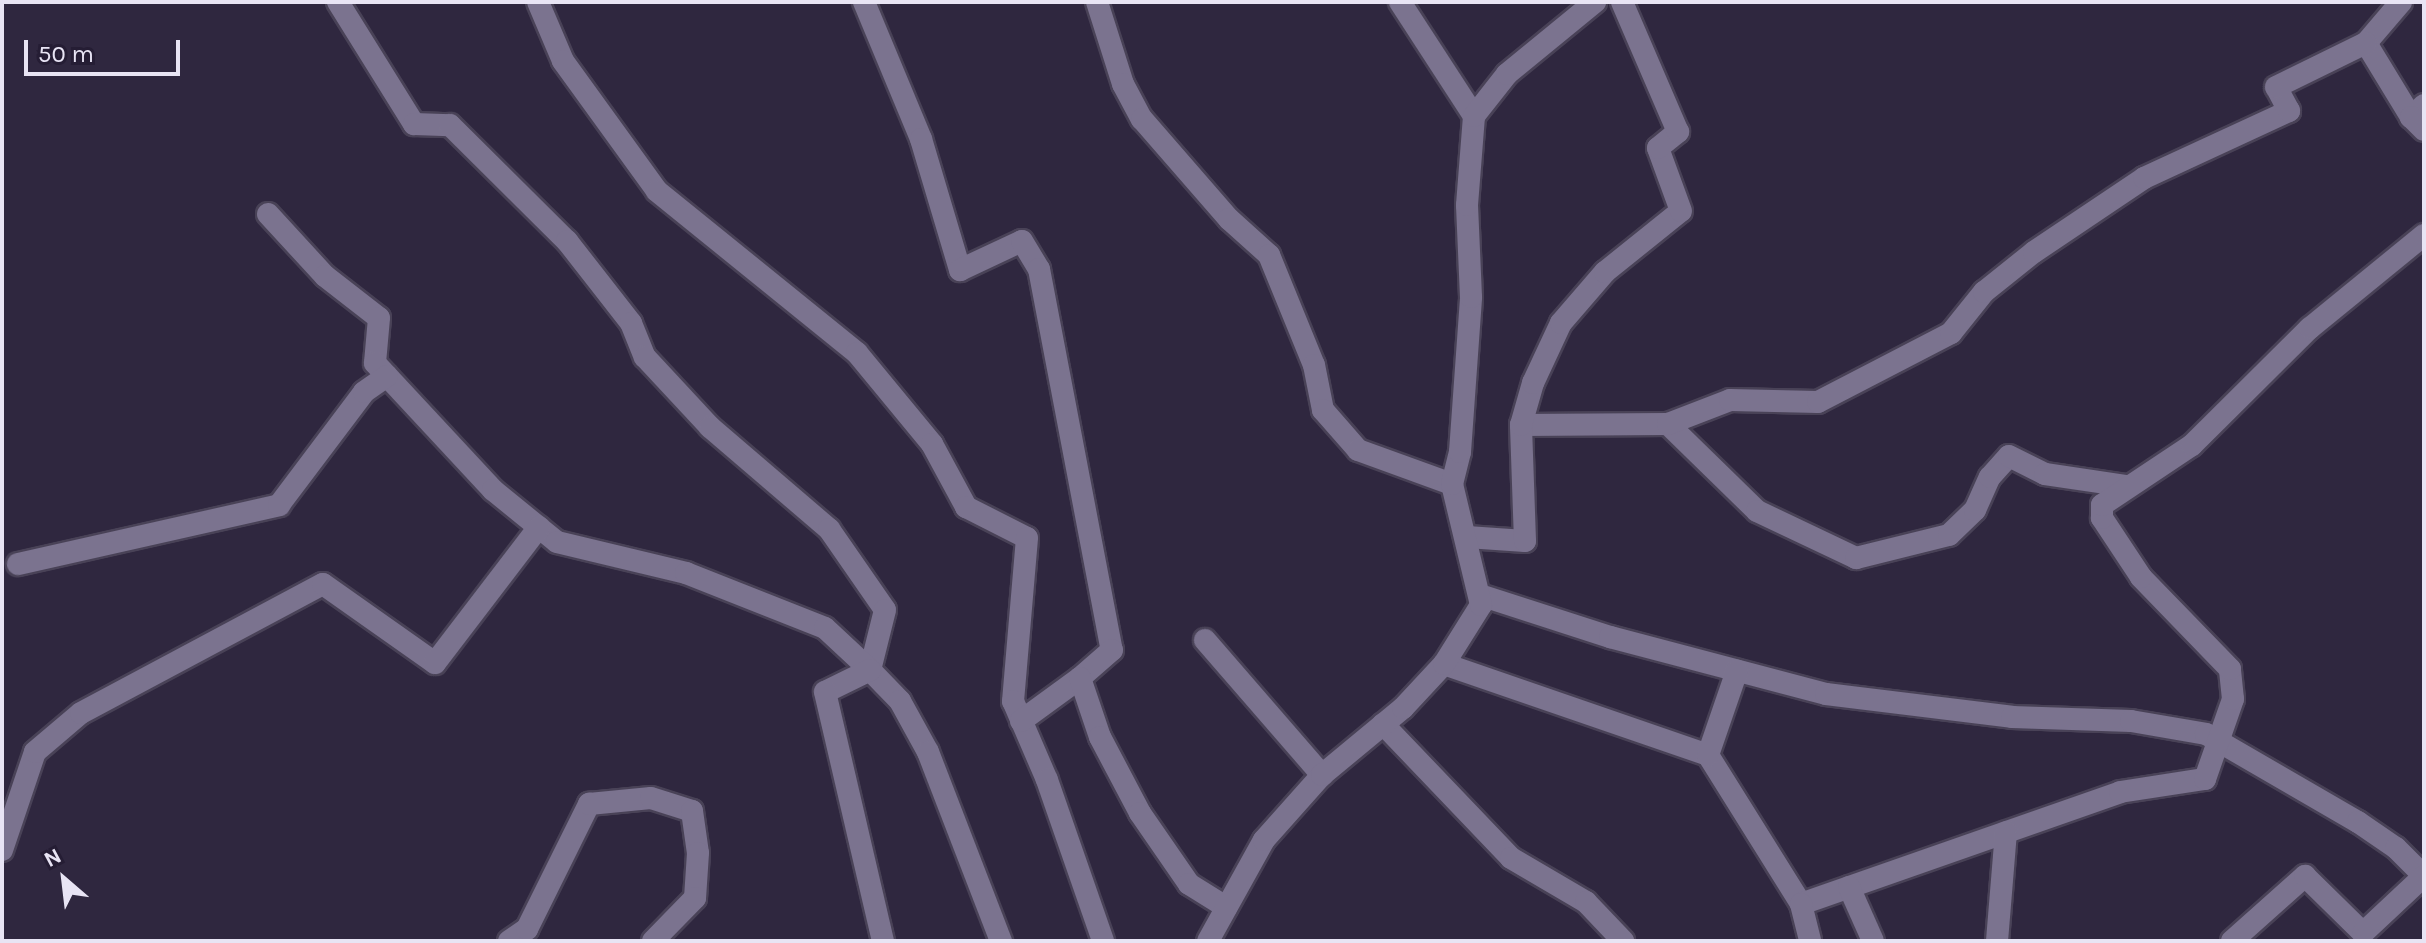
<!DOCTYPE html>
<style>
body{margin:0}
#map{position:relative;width:2426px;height:943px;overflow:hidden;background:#2f273f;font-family:Karla,sans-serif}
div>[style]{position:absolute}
.roads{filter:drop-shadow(2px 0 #494257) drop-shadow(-2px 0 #494257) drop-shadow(0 2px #494257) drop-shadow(0 -2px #494257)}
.street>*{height:22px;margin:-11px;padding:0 11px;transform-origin:11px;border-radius:11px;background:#7b738f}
span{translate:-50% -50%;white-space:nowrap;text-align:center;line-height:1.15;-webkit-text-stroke:6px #251d34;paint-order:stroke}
.frame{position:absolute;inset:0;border:4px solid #e8e4f4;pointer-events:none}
.north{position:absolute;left:24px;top:839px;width:80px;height:80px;-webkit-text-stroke:6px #251d34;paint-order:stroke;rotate:332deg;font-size:22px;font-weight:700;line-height:32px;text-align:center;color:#e8e4f4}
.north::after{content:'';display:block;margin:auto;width:28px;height:36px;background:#e8e4f4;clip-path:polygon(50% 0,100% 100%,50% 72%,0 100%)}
.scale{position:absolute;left:24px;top:40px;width:156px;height:36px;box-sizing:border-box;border:4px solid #e8e4f4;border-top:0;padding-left:10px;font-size:24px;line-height:28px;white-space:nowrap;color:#e8e4f4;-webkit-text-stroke:6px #251d34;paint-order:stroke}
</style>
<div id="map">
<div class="roads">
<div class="street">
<div style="left:338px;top:2px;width:144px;rotate:58.1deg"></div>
<div style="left:414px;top:124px;width:36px;rotate:2deg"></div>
<div style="left:450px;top:125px;width:165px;rotate:44.8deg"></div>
<div style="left:567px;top:241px;width:104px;rotate:52deg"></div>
<div style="left:631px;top:323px;width:37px;rotate:68deg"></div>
<div style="left:645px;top:357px;width:96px;rotate:47.1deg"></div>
<div style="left:710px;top:427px;width:157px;rotate:40.6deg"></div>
<div style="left:829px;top:529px;width:98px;rotate:55.3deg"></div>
<div style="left:885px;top:610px;width:62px;rotate:104deg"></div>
<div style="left:870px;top:670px;width:43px;rotate:45.9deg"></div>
<div style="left:900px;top:701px;width:58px;rotate:61.2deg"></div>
<div style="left:928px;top:752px;width:203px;rotate:68.9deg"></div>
<div style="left:538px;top:2px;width:64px;rotate:67deg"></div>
<div style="left:563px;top:61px;width:160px;rotate:54.1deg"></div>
<div style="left:657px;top:191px;width:257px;rotate:39deg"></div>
<div style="left:857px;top:353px;width:118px;rotate:50.5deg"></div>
<div style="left:932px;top:444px;width:72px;rotate:61.6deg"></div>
<div style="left:966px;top:507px;width:68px;rotate:26.9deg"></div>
<div style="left:1027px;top:538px;width:164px;rotate:94.9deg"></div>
<div style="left:1013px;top:701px;width:86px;rotate:66.7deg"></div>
<div style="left:1047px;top:780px;width:170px;rotate:70.8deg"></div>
<div style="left:864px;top:2px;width:148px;rotate:67.4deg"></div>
<div style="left:921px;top:139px;width:137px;rotate:73.4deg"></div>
<div style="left:960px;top:270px;width:68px;rotate:-25.1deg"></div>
<div style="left:1022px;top:241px;width:33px;rotate:59deg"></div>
<div style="left:1039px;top:269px;width:388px;rotate:79.2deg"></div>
<div style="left:1112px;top:650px;width:43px;rotate:138.8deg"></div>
<div style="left:1097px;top:2px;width:86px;rotate:72.4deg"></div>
<div style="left:1123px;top:84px;width:40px;rotate:62deg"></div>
<div style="left:1142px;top:119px;width:133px;rotate:49deg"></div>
<div style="left:1229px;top:219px;width:54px;rotate:42deg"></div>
<div style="left:1269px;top:255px;width:119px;rotate:67.8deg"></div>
<div style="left:1314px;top:365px;width:46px;rotate:78.7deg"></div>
<div style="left:1323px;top:410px;width:53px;rotate:48.8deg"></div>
<div style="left:1358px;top:450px;width:100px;rotate:19.9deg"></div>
<div style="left:1400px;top:2px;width:136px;rotate:57deg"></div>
<div style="left:2401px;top:2px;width:54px;rotate:130.5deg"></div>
<div style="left:2366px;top:43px;width:87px;rotate:58.7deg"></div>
<div style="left:2424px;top:105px;width:18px;rotate:137deg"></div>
<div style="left:2411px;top:117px;width:18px;rotate:45deg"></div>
<div style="left:268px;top:214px;width:84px;rotate:47.4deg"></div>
<div style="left:325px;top:276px;width:68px;rotate:37.9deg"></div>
<div style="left:379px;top:318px;width:45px;rotate:95.1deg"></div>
<div style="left:375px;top:363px;width:173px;rotate:47.1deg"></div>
<div style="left:493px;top:490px;width:82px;rotate:39.1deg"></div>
<div style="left:557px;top:542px;width:133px;rotate:13.5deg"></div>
<div style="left:686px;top:573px;width:149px;rotate:21.6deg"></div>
<div style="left:825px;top:628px;width:62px;rotate:43deg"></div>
<div style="left:870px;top:670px;width:50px;rotate:153.9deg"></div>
<div style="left:825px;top:692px;width:256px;rotate:76.9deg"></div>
<div style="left:1668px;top:424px;width:124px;rotate:44.3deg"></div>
<div style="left:1757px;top:511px;width:110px;rotate:25.4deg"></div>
<div style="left:1856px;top:558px;width:96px;rotate:-13.9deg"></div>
<div style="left:1949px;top:535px;width:36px;rotate:-44deg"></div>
<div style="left:1975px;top:510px;width:36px;rotate:-66deg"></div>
<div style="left:1990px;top:477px;width:28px;rotate:-48deg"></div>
<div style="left:2009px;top:456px;width:40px;rotate:26.6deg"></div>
<div style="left:2045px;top:474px;width:81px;rotate:8.5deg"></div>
<div style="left:1521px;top:425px;width:147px;rotate:-0.4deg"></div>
<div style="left:1668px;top:424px;width:66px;rotate:-21.2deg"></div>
<div style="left:1730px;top:400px;width:88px;rotate:1.3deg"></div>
<div style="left:1818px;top:402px;width:150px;rotate:-27.4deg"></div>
<div style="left:1951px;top:333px;width:53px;rotate:-51.2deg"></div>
<div style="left:1984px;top:292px;width:64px;rotate:-38.7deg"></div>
<div style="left:2034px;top:252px;width:133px;rotate:-33.9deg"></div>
<div style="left:2144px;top:178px;width:160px;rotate:-24.8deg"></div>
<div style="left:2289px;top:111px;width:27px;rotate:-118deg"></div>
<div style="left:2276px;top:87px;width:100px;rotate:-26.1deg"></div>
<div style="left:1467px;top:537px;width:58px;rotate:3.9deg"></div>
<div style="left:1525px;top:541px;width:116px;rotate:-92deg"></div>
<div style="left:1521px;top:425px;width:44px;rotate:-74.1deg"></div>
<div style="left:1533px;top:383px;width:66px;rotate:-65deg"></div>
<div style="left:1561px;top:323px;width:67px;rotate:-49.2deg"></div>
<div style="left:1605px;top:272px;width:97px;rotate:-38.8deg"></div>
<div style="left:1681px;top:211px;width:67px;rotate:-110.1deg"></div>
<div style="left:1658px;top:148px;width:26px;rotate:-39deg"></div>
<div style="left:1678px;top:132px;width:142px;rotate:-113.3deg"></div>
<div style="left:18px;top:564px;width:268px;rotate:-12.7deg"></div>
<div style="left:279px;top:505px;width:141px;rotate:-53deg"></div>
<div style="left:364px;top:392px;width:28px;rotate:-35deg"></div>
<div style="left:1480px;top:595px;width:137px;rotate:17.9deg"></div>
<div style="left:1610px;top:637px;width:223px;rotate:14.8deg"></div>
<div style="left:1826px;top:694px;width:187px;rotate:7deg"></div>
<div style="left:2012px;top:717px;width:119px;rotate:1.9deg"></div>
<div style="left:2131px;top:721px;width:76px;rotate:9.8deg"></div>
<div style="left:2206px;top:734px;width:176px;rotate:30.1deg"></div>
<div style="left:2358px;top:822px;width:46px;rotate:34.4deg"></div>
<div style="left:2396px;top:848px;width:40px;rotate:45deg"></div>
<div style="left:1205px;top:640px;width:179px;rotate:49.1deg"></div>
<div style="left:1444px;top:664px;width:279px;rotate:19deg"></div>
<div style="left:1708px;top:755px;width:176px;rotate:58deg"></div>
<div style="left:1801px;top:904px;width:338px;rotate:-19.3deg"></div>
<div style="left:2120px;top:792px;width:86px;rotate:-8.7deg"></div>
<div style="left:2205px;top:779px;width:85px;rotate:-70.7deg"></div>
<div style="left:2233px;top:699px;width:30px;rotate:-96deg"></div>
<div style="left:2230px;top:669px;width:128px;rotate:-134.1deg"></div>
<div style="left:2141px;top:577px;width:71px;rotate:-123.5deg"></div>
<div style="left:2102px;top:518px;width:13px;rotate:-90deg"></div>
<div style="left:2102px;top:505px;width:108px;rotate:-33.7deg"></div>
<div style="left:2192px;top:445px;width:166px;rotate:-44.8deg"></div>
<div style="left:2310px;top:328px;width:147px;rotate:-39.2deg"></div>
<div style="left:1021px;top:721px;width:73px;rotate:-36.1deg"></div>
<div style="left:1080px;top:678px;width:62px;rotate:71.3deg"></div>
<div style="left:1100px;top:737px;width:86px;rotate:62.2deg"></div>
<div style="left:1140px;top:813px;width:86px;rotate:55.4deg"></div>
<div style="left:1189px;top:884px;width:44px;rotate:31.9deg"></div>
<div style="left:1383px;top:724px;width:185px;rotate:46.3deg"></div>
<div style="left:1511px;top:858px;width:87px;rotate:30.4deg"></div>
<div style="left:1586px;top:902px;width:54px;rotate:46.5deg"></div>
<div style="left:1708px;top:755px;width:89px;rotate:-71deg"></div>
<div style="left:2px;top:850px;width:103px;rotate:-71.4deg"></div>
<div style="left:35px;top:752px;width:60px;rotate:-40.3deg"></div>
<div style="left:81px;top:713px;width:274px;rotate:-28.1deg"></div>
<div style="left:323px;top:584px;width:137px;rotate:35.2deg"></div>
<div style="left:435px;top:663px;width:171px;rotate:-52.6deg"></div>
<div style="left:1849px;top:887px;width:59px;rotate:66deg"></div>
<div style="left:1801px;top:904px;width:38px;rotate:76deg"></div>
<div style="left:509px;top:941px;width:22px;rotate:-34deg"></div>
<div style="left:527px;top:929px;width:140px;rotate:-63.6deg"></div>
<div style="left:589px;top:804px;width:62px;rotate:-5.5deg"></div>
<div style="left:651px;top:798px;width:43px;rotate:17.6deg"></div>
<div style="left:692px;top:811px;width:42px;rotate:81.9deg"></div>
<div style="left:698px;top:853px;width:45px;rotate:93.8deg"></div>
<div style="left:695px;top:898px;width:60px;rotate:134.3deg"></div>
<div style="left:1208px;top:941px;width:115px;rotate:-61deg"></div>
<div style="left:1264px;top:840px;width:87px;rotate:-48.3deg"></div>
<div style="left:1322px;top:775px;width:105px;rotate:-39.6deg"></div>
<div style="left:1403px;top:708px;width:60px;rotate:-47deg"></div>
<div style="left:1444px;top:664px;width:70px;rotate:-57.9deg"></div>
<div style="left:1481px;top:605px;width:124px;rotate:-103.5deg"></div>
<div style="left:1452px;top:484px;width:33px;rotate:-76deg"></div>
<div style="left:1460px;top:452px;width:155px;rotate:-85.9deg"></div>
<div style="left:1471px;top:297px;width:92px;rotate:-92.5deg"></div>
<div style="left:1467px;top:205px;width:89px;rotate:-85.5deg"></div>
<div style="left:1474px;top:116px;width:53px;rotate:-51.8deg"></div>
<div style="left:1507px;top:74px;width:114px;rotate:-39.3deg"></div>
<div style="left:1997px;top:941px;width:109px;rotate:-85.3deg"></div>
<div style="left:2232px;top:941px;width:98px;rotate:-41.7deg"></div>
<div style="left:2305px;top:876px;width:81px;rotate:44.5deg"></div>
<div style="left:2363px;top:933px;width:83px;rotate:-43.1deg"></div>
</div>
</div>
<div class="frame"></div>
<div class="north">N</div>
<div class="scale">50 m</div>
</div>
